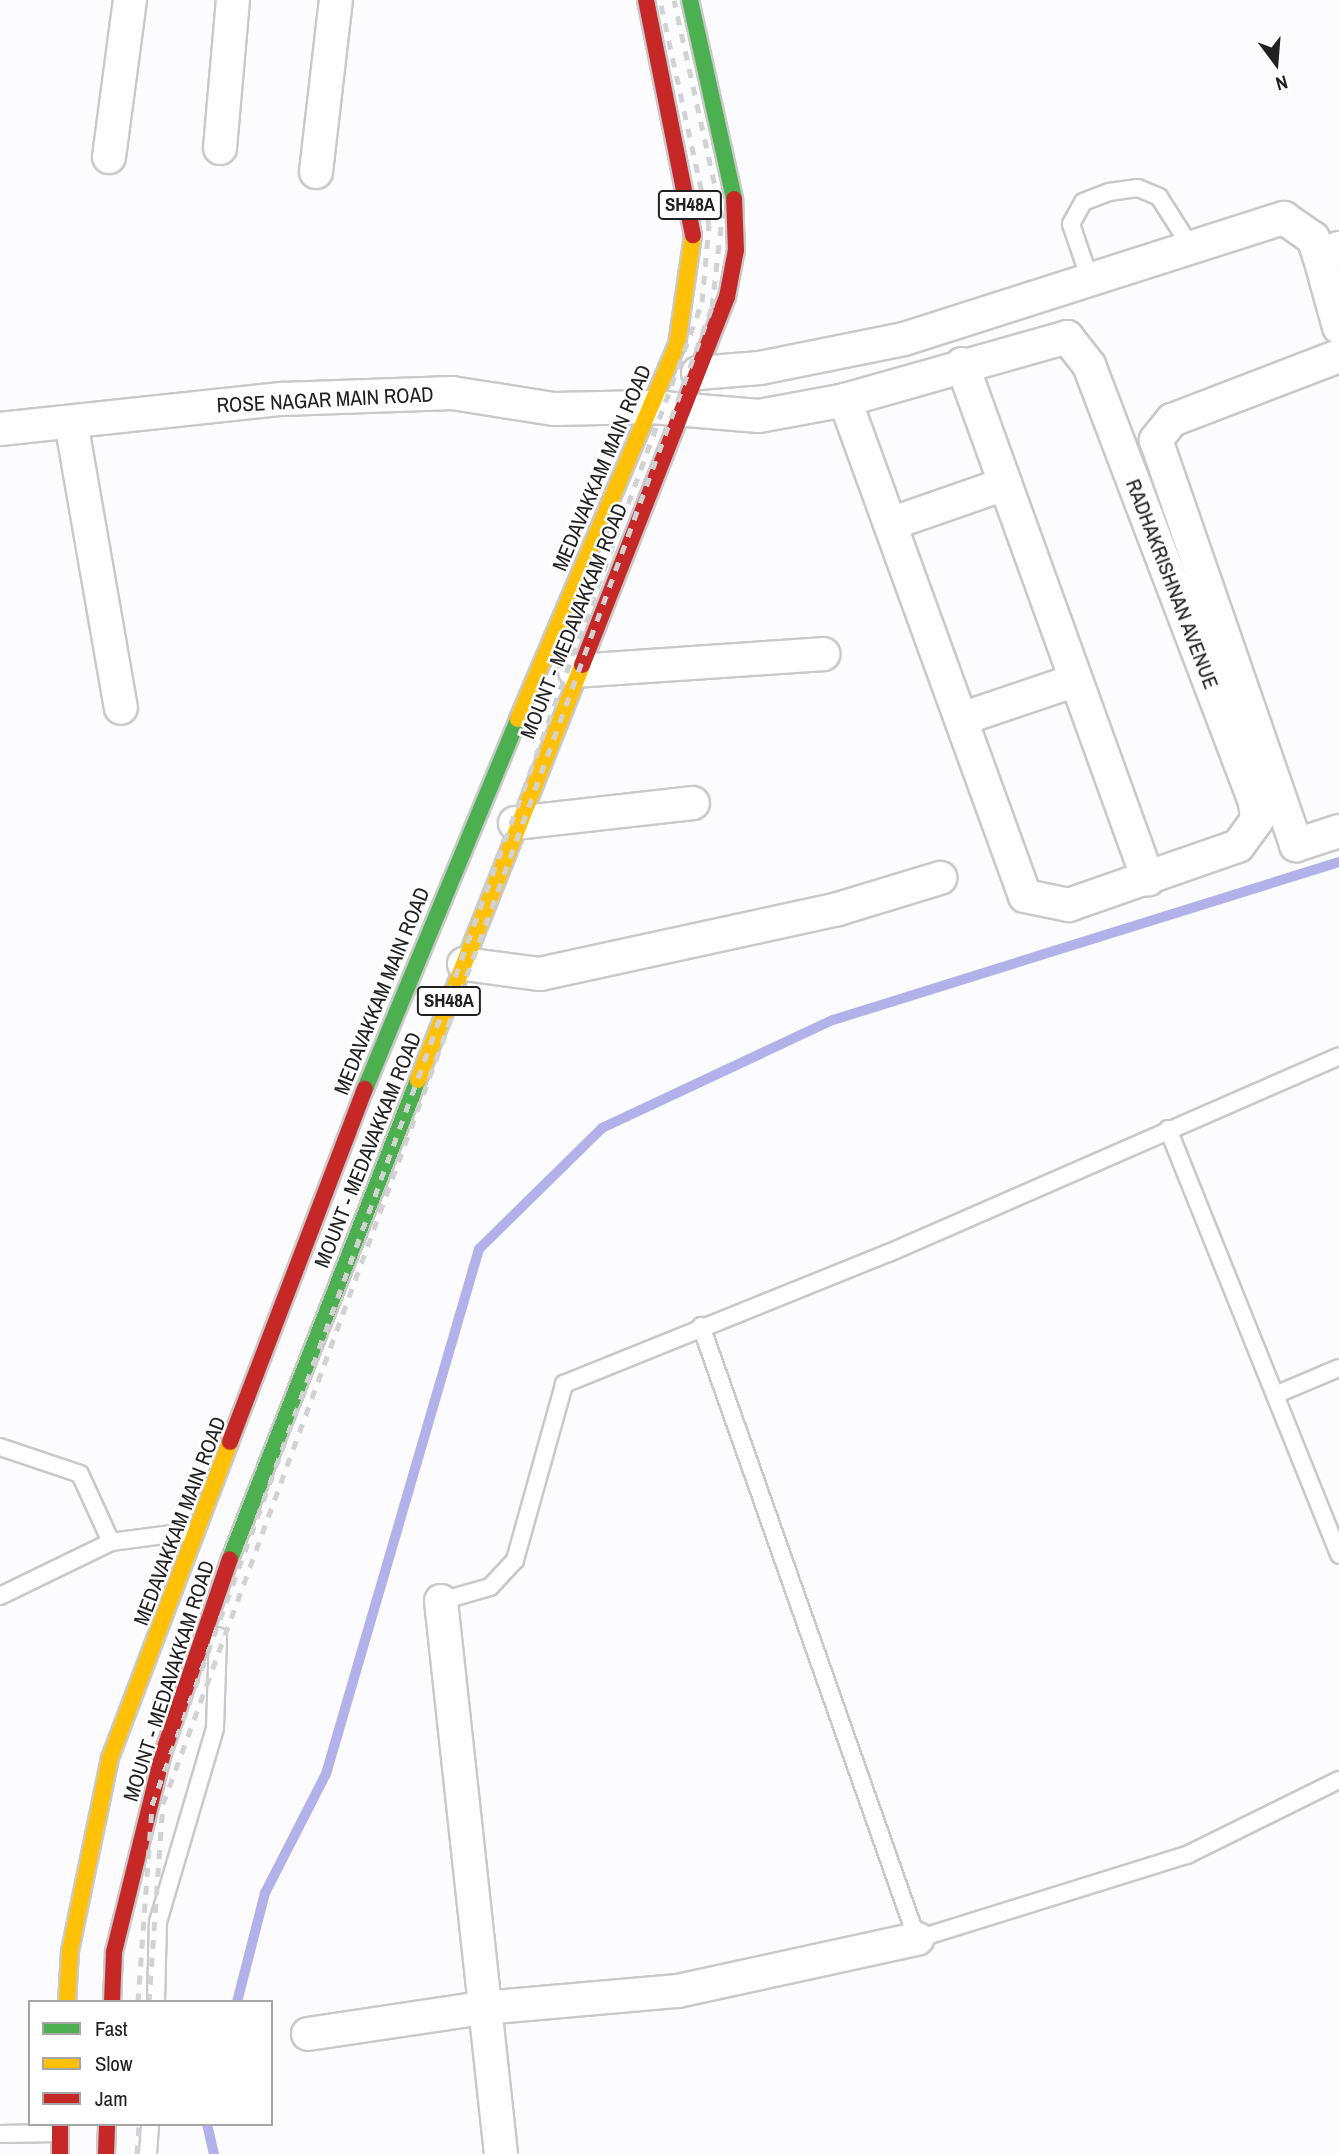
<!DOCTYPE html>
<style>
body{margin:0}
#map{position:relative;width:1339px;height:2154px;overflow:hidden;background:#fcfcfe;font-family:"Archivo Narrow",sans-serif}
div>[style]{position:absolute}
.stream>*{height:10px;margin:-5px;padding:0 5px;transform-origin:5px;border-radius:5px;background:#b3b1ea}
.roads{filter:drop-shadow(2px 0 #c9c9ca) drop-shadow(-2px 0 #c9c9ca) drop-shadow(0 2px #c9c9ca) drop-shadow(0 -2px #c9c9ca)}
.lane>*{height:16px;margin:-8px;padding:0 8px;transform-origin:8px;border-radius:8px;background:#fff}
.street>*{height:32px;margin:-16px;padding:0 16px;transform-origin:16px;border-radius:16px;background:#fff}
.fast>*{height:16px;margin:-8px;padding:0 8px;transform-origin:8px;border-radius:8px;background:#4caf50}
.slow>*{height:16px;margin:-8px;padding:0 8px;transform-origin:8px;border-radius:8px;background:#ffc107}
.jam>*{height:16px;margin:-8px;padding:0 8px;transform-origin:8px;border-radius:8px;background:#c62828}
.rail>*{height:5px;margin-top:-2.5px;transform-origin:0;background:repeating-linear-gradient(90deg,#d2d2d3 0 9px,transparent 0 18px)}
span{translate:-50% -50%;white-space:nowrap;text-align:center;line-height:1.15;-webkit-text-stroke:5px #fff;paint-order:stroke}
.shield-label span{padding:2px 5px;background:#fff;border:2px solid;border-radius:5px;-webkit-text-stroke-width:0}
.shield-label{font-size:19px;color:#212122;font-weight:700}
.street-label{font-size:21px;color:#212122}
.legend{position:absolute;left:28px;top:2000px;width:245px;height:126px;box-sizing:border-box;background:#fff;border:2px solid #a6a6a7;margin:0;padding:9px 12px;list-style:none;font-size:21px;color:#212122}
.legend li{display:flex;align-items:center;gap:14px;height:35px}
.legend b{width:35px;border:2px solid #a6a6a7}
.north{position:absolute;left:1241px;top:28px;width:70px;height:70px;-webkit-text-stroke:5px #fff;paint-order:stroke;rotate:164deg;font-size:19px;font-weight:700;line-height:28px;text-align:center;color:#212122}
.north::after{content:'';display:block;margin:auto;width:24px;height:32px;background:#212122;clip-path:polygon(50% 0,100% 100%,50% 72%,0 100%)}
</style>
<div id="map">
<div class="stream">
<div style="left:237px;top:2002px;width:113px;rotate:-75.6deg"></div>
<div style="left:265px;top:1893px;width:134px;rotate:-62.9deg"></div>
<div style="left:326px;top:1774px;width:547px;rotate:-73.75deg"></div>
<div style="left:479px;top:1249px;width:173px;rotate:-44.5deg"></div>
<div style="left:602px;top:1128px;width:255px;rotate:-25.1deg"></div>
<div style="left:833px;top:1020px;width:530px;rotate:-17.34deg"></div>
<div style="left:207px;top:2124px;width:31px;rotate:77deg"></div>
</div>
<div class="roads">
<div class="lane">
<div style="left:1090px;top:280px;width:59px;rotate:-108.7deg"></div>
<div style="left:1071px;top:224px;width:25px;rotate:-61deg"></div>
<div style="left:1083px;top:202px;width:28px;rotate:-21deg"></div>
<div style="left:1109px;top:192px;width:29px;rotate:-8deg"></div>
<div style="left:1138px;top:188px;width:23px;rotate:23deg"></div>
<div style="left:1159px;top:197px;width:59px;rotate:57.4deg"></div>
<div style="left:1168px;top:1129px;width:459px;rotate:68.1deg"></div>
<div style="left:701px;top:1326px;width:650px;rotate:70.59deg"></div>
<div style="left:917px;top:1939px;width:283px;rotate:-17.3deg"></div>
<div style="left:1187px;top:1855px;width:169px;rotate:-26.3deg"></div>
<div style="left:1275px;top:1395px;width:69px;rotate:-22.9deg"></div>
<div style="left:0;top:1447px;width:84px;rotate:18.6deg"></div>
<div style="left:80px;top:1474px;width:75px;rotate:65.5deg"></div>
<div style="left:0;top:1596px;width:123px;rotate:-25.9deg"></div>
<div style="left:111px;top:1542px;width:84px;rotate:-7.5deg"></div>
<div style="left:441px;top:1601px;width:51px;rotate:-15.9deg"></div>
<div style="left:490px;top:1587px;width:37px;rotate:-47deg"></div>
<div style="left:515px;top:1560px;width:183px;rotate:-74.4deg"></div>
<div style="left:564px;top:1384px;width:350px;rotate:-22deg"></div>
<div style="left:889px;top:1253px;width:491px;rotate:-23.6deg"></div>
<div style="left:156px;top:2002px;width:80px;rotate:-88.6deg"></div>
<div style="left:158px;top:1922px;width:202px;rotate:-73.6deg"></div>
<div style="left:215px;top:1728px;width:92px;rotate:-88.1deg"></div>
<div style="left:0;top:2134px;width:60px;rotate:-1deg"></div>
<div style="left:148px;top:2154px;width:30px;rotate:-86deg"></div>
</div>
<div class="street">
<div style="left:220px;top:148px;width:149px;rotate:-85deg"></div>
<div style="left:109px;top:157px;width:158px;rotate:-82.4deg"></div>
<div style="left:316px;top:172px;width:173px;rotate:-83.4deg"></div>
<div style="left:1339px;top:248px;width:21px;rotate:161deg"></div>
<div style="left:1319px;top:255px;width:75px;rotate:74.5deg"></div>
<div style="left:1339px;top:356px;width:179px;rotate:159deg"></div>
<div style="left:1172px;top:420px;width:26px;rotate:129deg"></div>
<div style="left:1156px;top:440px;width:429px;rotate:70.9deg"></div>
<div style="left:1296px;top:845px;width:45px;rotate:-18deg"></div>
<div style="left:962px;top:364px;width:548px;rotate:70.14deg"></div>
<div style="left:698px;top:373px;width:62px;rotate:-4.6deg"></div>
<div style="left:760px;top:368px;width:147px;rotate:-11.4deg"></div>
<div style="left:904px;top:339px;width:399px;rotate:-17.7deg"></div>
<div style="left:1284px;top:218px;width:35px;rotate:35deg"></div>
<div style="left:1313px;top:238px;width:18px;rotate:71deg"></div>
<div style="left:71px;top:422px;width:290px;rotate:80.1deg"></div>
<div style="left:0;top:429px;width:285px;rotate:-6.1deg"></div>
<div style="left:283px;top:399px;width:169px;rotate:-2deg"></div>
<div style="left:452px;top:393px;width:103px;rotate:8.9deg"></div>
<div style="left:554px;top:409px;width:97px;rotate:-1.2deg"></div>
<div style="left:651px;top:407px;width:108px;rotate:4.8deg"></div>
<div style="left:759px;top:416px;width:87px;rotate:-10.5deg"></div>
<div style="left:845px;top:400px;width:231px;rotate:-15.8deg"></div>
<div style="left:1067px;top:337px;width:36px;rotate:52deg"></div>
<div style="left:1089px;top:365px;width:468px;rotate:69.2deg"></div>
<div style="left:1255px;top:803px;width:17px;rotate:83deg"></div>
<div style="left:1257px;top:820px;width:32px;rotate:126deg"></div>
<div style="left:1238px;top:846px;width:179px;rotate:160.8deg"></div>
<div style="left:1069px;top:905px;width:45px;rotate:-168.4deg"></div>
<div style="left:1025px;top:896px;width:528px;rotate:-109.95deg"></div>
<div style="left:890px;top:524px;width:122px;rotate:-19.2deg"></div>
<div style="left:575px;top:671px;width:249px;rotate:-3.9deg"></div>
<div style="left:961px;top:719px;width:121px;rotate:-18.7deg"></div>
<div style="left:515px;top:823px;width:179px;rotate:-6.4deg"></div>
<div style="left:464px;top:964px;width:77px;rotate:7.5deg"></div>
<div style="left:540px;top:974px;width:305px;rotate:-12.3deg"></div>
<div style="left:838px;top:909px;width:107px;rotate:-16.9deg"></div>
<div style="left:441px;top:1601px;width:556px;rotate:83.81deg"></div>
<div style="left:308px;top:2034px;width:177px;rotate:-8.5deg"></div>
<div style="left:483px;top:2008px;width:196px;rotate:-5deg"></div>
<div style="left:678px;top:1991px;width:245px;rotate:-12.3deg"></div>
</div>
<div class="fast">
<div style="left:690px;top:0;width:204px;rotate:77.5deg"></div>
<div style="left:365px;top:1089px;width:400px;rotate:-67.5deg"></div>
<div style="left:230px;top:1559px;width:515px;rotate:-68.57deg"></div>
</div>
<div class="slow">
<div style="left:518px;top:719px;width:406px;rotate:-67deg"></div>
<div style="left:677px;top:345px;width:111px;rotate:-81.7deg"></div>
<div style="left:418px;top:1080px;width:446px;rotate:-68.4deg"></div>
<div style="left:67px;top:2002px;width:51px;rotate:-86.6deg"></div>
<div style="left:70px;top:1951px;width:197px;rotate:-78.3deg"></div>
<div style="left:110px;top:1758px;width:338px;rotate:-69.2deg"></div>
</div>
<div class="jam">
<div style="left:646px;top:0;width:240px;rotate:78.7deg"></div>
<div style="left:582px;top:665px;width:396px;rotate:-68.5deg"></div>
<div style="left:727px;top:297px;width:48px;rotate:-79.2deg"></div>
<div style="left:736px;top:250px;width:51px;rotate:-92.2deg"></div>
<div style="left:230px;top:1442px;width:378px;rotate:-69.1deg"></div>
<div style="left:112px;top:2002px;width:50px;rotate:-87.7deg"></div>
<div style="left:114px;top:1952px;width:202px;rotate:-76.2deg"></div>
<div style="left:162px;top:1756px;width:208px;rotate:-71deg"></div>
<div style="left:60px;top:2124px;width:30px;rotate:90deg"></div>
<div style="left:106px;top:2154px;width:30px;rotate:-88deg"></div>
</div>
</div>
<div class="rail">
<div style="left:138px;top:2002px;width:197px;rotate:-85.9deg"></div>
<div style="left:152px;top:1805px;width:1600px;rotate:-69.9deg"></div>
<div style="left:702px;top:302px;width:77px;rotate:-84.8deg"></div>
<div style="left:709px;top:225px;width:230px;rotate:-102.3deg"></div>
<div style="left:149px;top:2002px;width:198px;rotate:-86deg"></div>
<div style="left:163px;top:1804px;width:1594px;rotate:-69.86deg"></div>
<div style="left:712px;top:307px;width:90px;rotate:-83.6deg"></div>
<div style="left:722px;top:218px;width:223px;rotate:-102.4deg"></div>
<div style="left:137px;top:2154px;width:30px;rotate:-86deg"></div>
</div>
<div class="shield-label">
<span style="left:690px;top:205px">SH48A</span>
<span style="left:449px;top:1001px">SH48A</span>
</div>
<div class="street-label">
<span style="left:325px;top:400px;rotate:-3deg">ROSE NAGAR MAIN ROAD</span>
<span style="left:602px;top:468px;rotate:-67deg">MEDAVAKKAM MAIN ROAD</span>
<span style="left:1172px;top:584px;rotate:69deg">RADHAKRISHNAN AVENUE</span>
<span style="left:574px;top:621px;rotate:-68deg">MOUNT - MEDAVAKKAM ROAD</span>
<span style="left:382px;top:991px;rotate:-68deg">MEDAVAKKAM MAIN ROAD</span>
<span style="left:368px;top:1150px;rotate:-68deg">MOUNT - MEDAVAKKAM ROAD</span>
<span style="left:180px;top:1521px;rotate:-69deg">MEDAVAKKAM MAIN ROAD</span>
<span style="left:169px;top:1681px;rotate:-72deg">MOUNT - MEDAVAKKAM ROAD</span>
</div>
<ul class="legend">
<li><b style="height:9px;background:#4caf50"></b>Fast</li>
<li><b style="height:9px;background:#ffc107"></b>Slow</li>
<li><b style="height:9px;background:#c62828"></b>Jam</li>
</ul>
<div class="north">N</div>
</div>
